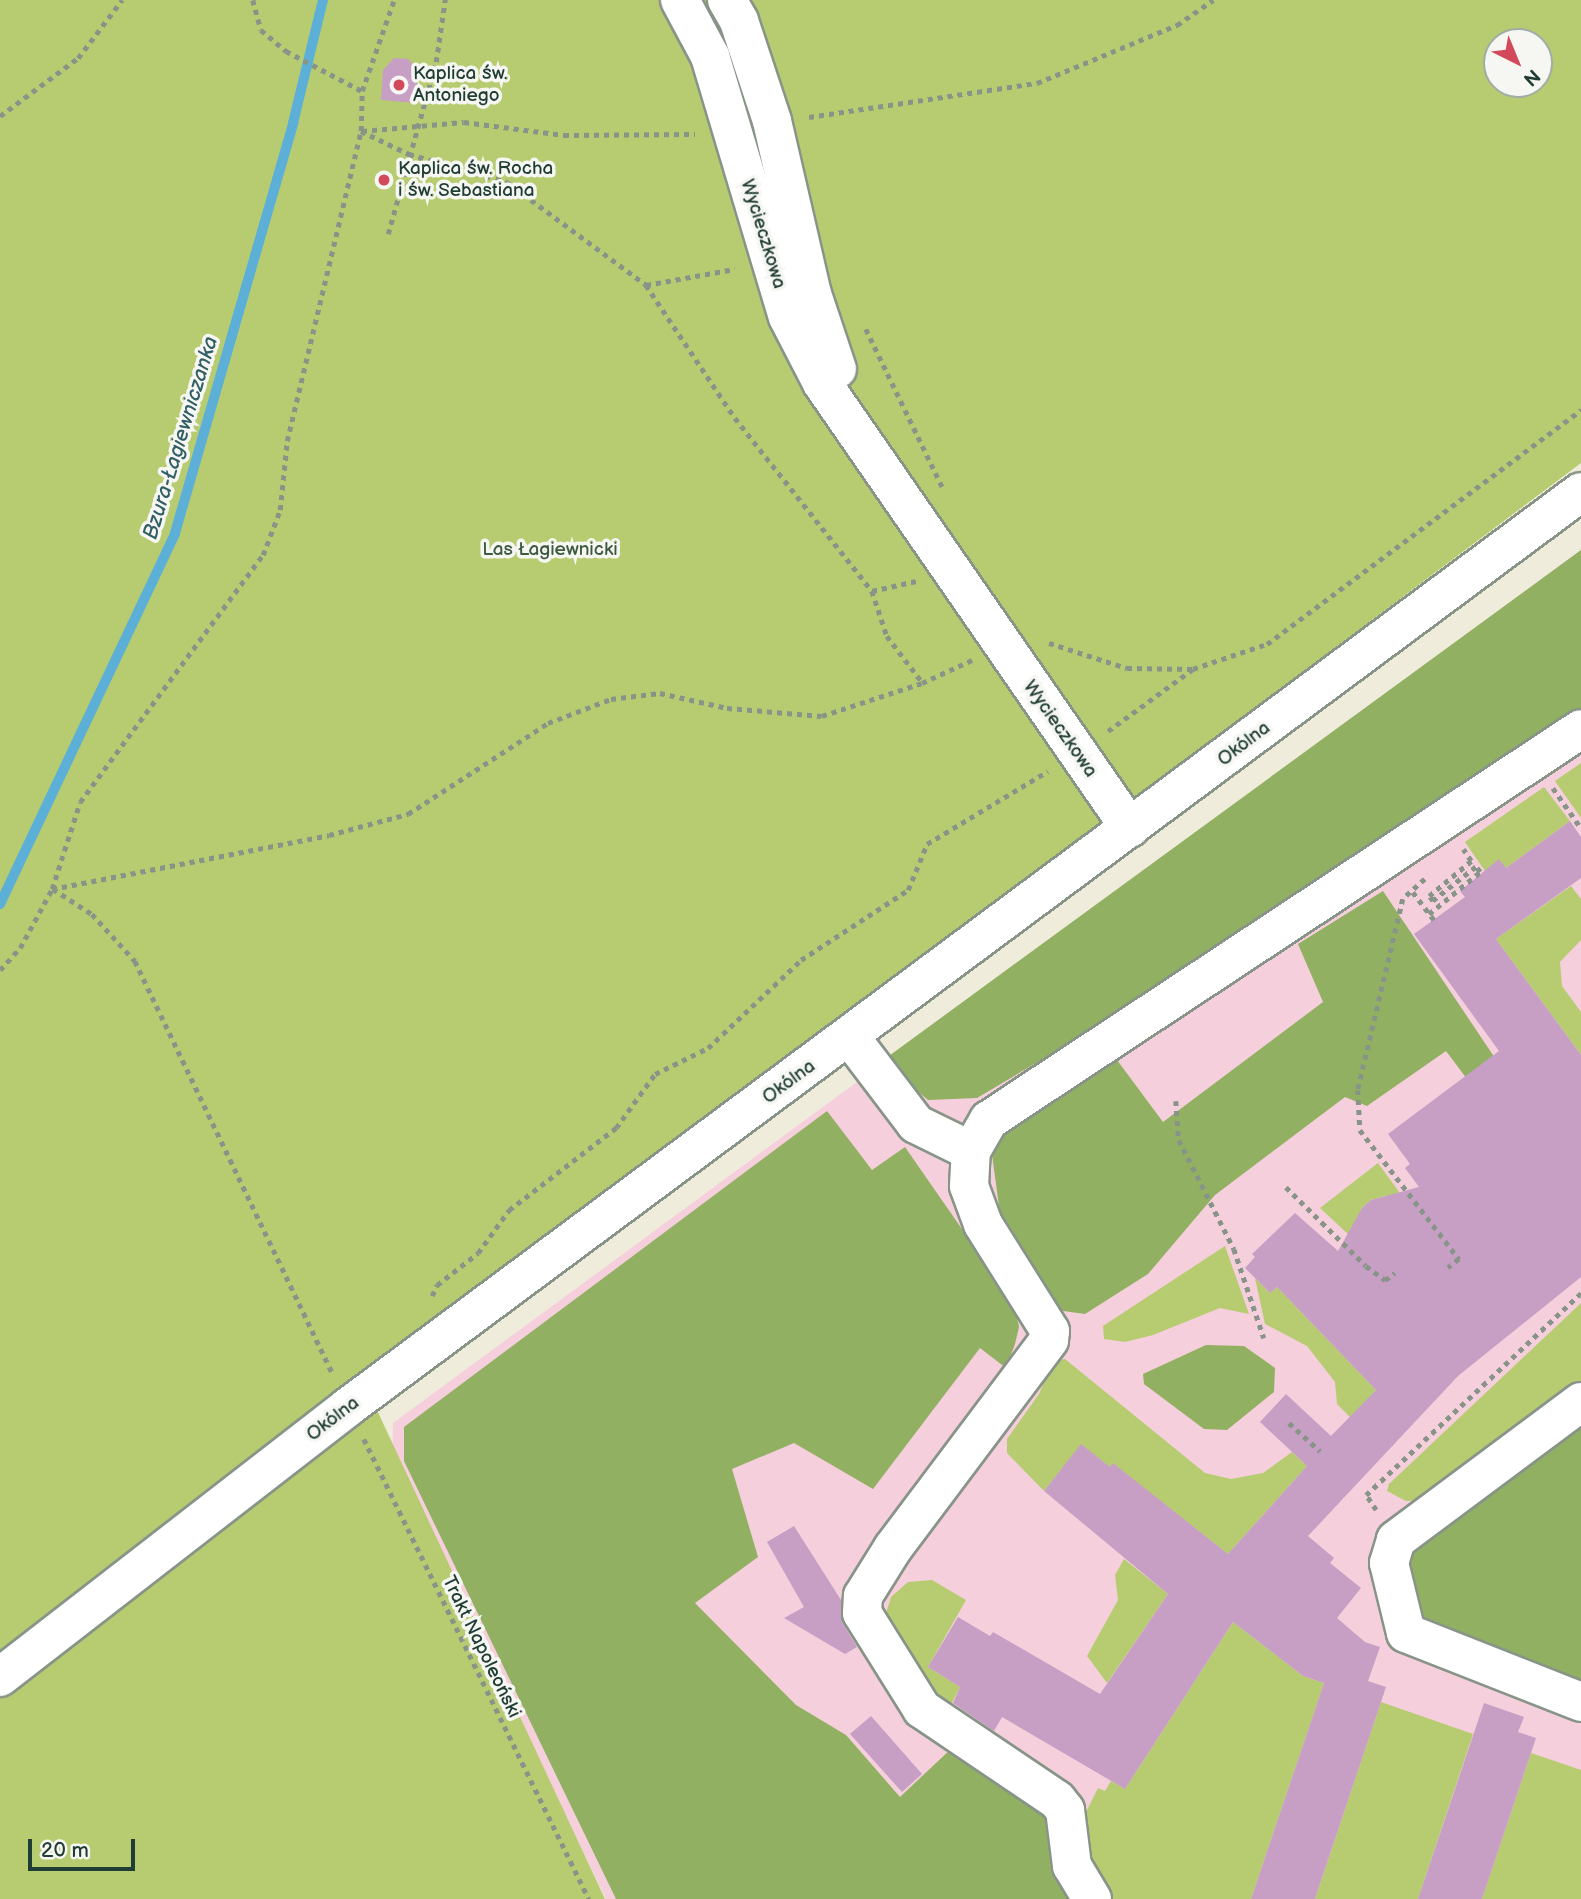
<!DOCTYPE html>
<meta charset="utf-8">
<style>
body{margin:0}
#map{position:relative;width:1581px;height:1899px;overflow:hidden;background:#f0ecdb;font-family:"Balsamiq Sans",sans-serif}
div>[style]{position:absolute}
.built>*{inset:0;background:#f5cfdb}
.green>*{inset:0;background:#b7cc70}
.forest>*{inset:0;background:#91b062}
.stream>*{height:10px;margin:-5px;padding:0 5px;transform-origin:5px;border-radius:5px;background:#5cafd7}
.building>*{inset:0;background:#c79fc5}
.path>*{height:4.5px;margin-top:-2.25px;transform-origin:0;background:repeating-linear-gradient(90deg,#889488 0 5px,transparent 0 10px)}
.roads{filter:drop-shadow(2px 0 #889488) drop-shadow(-2px 0 #889488) drop-shadow(0 2px #889488) drop-shadow(0 -2px #889488)}
.minor>*{height:38px;margin:-19px;padding:0 19px;transform-origin:19px;border-radius:19px;background:#fff}
.dots>*{width:19px;height:19px;translate:-50% -50%;box-sizing:border-box;border:4px solid #f6f6f2;border-radius:50%}
span{translate:-50% -50%;white-space:nowrap;text-align:center;line-height:1.15;-webkit-text-stroke:7px #f6f6f2;paint-order:stroke}
.poi-label{font-size:19px;color:#1f3d34}
.left{translate:0 -50%;text-align:left}
.street-label{font-size:19px;color:#1f3d34}
.park-label{font-size:19px;color:#3d5a40}
.water-label{font-size:21px;color:#315f65;font-style:italic}
.north{position:absolute;left:1483px;top:28px;width:70px;height:70px;box-sizing:border-box;background:#f6f6f2;border:2px solid #a0aca6;border-radius:50%;rotate:137deg;font-size:19px;font-weight:700;line-height:28px;text-align:center;color:#1f3d34}
.north::after{content:'';display:block;margin:auto;width:24px;height:32px;background:#d1495b;clip-path:polygon(50% 0,100% 100%,50% 72%,0 100%)}
.scale{position:absolute;left:28px;top:1839px;width:107px;height:32px;box-sizing:border-box;border:4px solid #1f3d34;border-top:0;padding-left:9px;font-size:21px;line-height:24px;white-space:nowrap;color:#1f3d34;-webkit-text-stroke:5px #f6f6f2;paint-order:stroke}
</style>
<div id="map">
<div class="built">
<div style="clip-path:polygon(1581px 550px,1581px 1899px,606px 1899px,392px 1458px,393px 1423px)"></div>
</div>
<div class="green">
<div style="clip-path:polygon(evenodd,0 0,1581px 0,1581px 463px,362px 1378px,605px 1899px,0 1899px,0 0,1497px 42px,1539px 42px,1539px 84px,1497px 84px,1497px 42px)"></div>
<div style="clip-path:polygon(1581px 763px,1581px 818px,1555px 781px)"></div>
<div style="clip-path:polygon(1544px 787px,1570px 821px,1506px 868px,1485px 871px,1465px 842px)"></div>
<div style="clip-path:polygon(1571px 886px,1581px 899px,1581px 940px,1560px 962px,1562px 986px,1581px 1012px,1581px 1055px,1496px 939px)"></div>
<div style="clip-path:polygon(1378px 1163px,1408px 1204px,1385px 1196px,1371px 1200px,1362px 1208px,1349px 1235px,1320px 1208px)"></div>
<div style="clip-path:polygon(1225px 1246px,1249px 1314px,1220px 1308px,1153px 1335px,1125px 1342px,1104px 1339px,1103px 1326px)"></div>
<div style="clip-path:polygon(1255px 1278px,1270px 1293px,1277px 1287px,1376px 1390px,1351px 1418px,1337px 1404px,1335px 1382px,1307px 1346px,1265px 1324px)"></div>
<div style="clip-path:polygon(1581px 1303px,1581px 1383px,1427px 1500px,1406px 1501px,1387px 1491px,1389px 1484px)"></div>
<div style="clip-path:polygon(1065px 1359px,1205px 1473px,1231px 1479px,1263px 1473px,1292px 1452px,1307px 1466px,1228px 1554px,1113px 1464px,1110px 1467px,1081px 1445px,1044px 1491px,1007px 1453px,1007px 1439px,1039px 1394px,1053px 1361px)"></div>
<div style="clip-path:polygon(1124px 1559px,1168px 1594px,1107px 1683px,1087px 1656px,1118px 1600px,1115px 1575px)"></div>
<div style="clip-path:polygon(932px 1580px,966px 1600px,928px 1667px,960px 1687px,947px 1713px,885px 1617px,891px 1597px,908px 1582px)"></div>
<div style="clip-path:polygon(1233px 1622px,1303px 1676px,1324px 1683px,1251px 1899px,1106px 1899px,1090px 1880px,1080px 1824px,1098px 1788px,1105px 1791px,1111px 1781px,1125px 1789px)"></div>
<div style="clip-path:polygon(1381px 1702px,1473px 1734px,1418px 1899px,1315px 1899px)"></div>
<div style="clip-path:polygon(1531px 1753px,1581px 1770px,1581px 1899px,1482px 1899px)"></div>
</div>
<div class="forest">
<div style="clip-path:polygon(1581px 550px,1581px 714px,1149px 996px,977px 1098px,928px 1100px,882px 1061px)"></div>
<div style="clip-path:polygon(1383px 891px,1505px 1073px,1479px 1095px,1446px 1051px,1367px 1106px,1345px 1097px,1215px 1195px,1148px 1274px,1085px 1314px,1056px 1310px,1003px 1236px,991px 1147px,1053px 1091px,1117px 1060px,1163px 1122px,1323px 1002px,1298px 944px)"></div>
<div style="clip-path:polygon(827px 1111px,872px 1170px,905px 1147px,1014px 1304px,1019px 1327px,1015px 1344px,1006px 1368px,980px 1348px,873px 1489px,794px 1443px,732px 1469px,758px 1557px,695px 1603px,796px 1705px,846px 1735px,900px 1797px,953px 1747px,1008px 1785px,1049px 1821px,1074px 1899px,616px 1899px,404px 1461px,404px 1427px)"></div>
<div style="clip-path:polygon(1206px 1345px,1244px 1346px,1275px 1368px,1274px 1392px,1227px 1430px,1204px 1429px,1144px 1384px,1143px 1374px)"></div>
<div style="clip-path:polygon(1581px 1414px,1581px 1687px,1422px 1630px,1407px 1607px,1406px 1544px)"></div>
</div>
<div class="stream">
<div style="left:0;top:904px;width:410px;rotate:-64.7deg"></div>
<div style="left:175px;top:533px;width:427px;rotate:-73.9deg"></div>
<div style="left:293px;top:123px;width:127px;rotate:-76.3deg"></div>
</div>
<div class="building">
<div style="clip-path:polygon(394px 58px,408px 59px,418px 70px,416px 103px,381px 100px,383px 70px)"></div>
<div style="clip-path:polygon(1570px 821px,1581px 837px,1581px 878px,1496px 939px,1581px 1055px,1581px 1277px,1458px 1376px,1308px 1536px,1334px 1558px,1330px 1563px,1361px 1588px,1337px 1618px,1365px 1642px,1380px 1647px,1368px 1681px,1386px 1687px,1315px 1899px,1251px 1899px,1324px 1683px,1303px 1676px,1233px 1622px,1125px 1789px,1002px 1717px,994px 1731px,953px 1703px,960px 1687px,928px 1667px,958px 1617px,990px 1636px,993px 1632px,1100px 1694px,1168px 1594px,1044px 1491px,1081px 1444px,1110px 1467px,1113px 1463px,1228px 1554px,1307px 1466px,1260px 1422px,1286px 1394px,1331px 1436px,1376px 1390px,1277px 1287px,1270px 1293px,1245px 1268px,1255px 1257px,1252px 1254px,1295px 1213px,1338px 1251px,1362px 1208px,1371px 1200px,1419px 1187px,1405px 1168px,1410px 1164px,1388px 1134px,1499px 1051px,1414px 934px,1465px 897px,1460px 891px,1499px 859px,1506px 868px)"></div>
<div style="clip-path:polygon(794px 1526px,841px 1600px,843px 1624px,857px 1647px,845px 1654px,784px 1618px,804px 1607px,767px 1542px)"></div>
<div style="clip-path:polygon(1484px 1703px,1524px 1717px,1518px 1732px,1536px 1738px,1482px 1899px,1418px 1899px)"></div>
<div style="clip-path:polygon(871px 1716px,922px 1774px,902px 1792px,850px 1734px)"></div>
</div>
<div class="path">
<div style="left:253px;top:0;width:31px;rotate:75deg"></div>
<div style="left:261px;top:30px;width:33px;rotate:40deg"></div>
<div style="left:286px;top:51px;width:86px;rotate:27.8deg"></div>
<div style="left:0;top:116px;width:97px;rotate:-36.6deg"></div>
<div style="left:78px;top:58px;width:73px;rotate:-52.8deg"></div>
<div style="left:809px;top:117px;width:231px;rotate:-8.5deg"></div>
<div style="left:1037px;top:83px;width:152px;rotate:-22.5deg"></div>
<div style="left:1177px;top:25px;width:44px;rotate:-34.8deg"></div>
<div style="left:361px;top:131px;width:53px;rotate:25.6deg"></div>
<div style="left:409px;top:154px;width:102px;rotate:15.9deg"></div>
<div style="left:507px;top:182px;width:173px;rotate:36.5deg"></div>
<div style="left:646px;top:285px;width:160px;rotate:56.2deg"></div>
<div style="left:735px;top:418px;width:221px;rotate:51.6deg"></div>
<div style="left:872px;top:591px;width:47px;rotate:71.6deg"></div>
<div style="left:887px;top:636px;width:58px;rotate:52.7deg"></div>
<div style="left:362px;top:131px;width:102px;rotate:-5deg"></div>
<div style="left:464px;top:122px;width:101px;rotate:7.4deg"></div>
<div style="left:564px;top:135px;width:131px;rotate:-0.4deg"></div>
<div style="left:388px;top:234px;width:179px;rotate:-74.4deg"></div>
<div style="left:436px;top:62px;width:63px;rotate:-81.7deg"></div>
<div style="left:646px;top:285px;width:90px;rotate:-10.2deg"></div>
<div style="left:866px;top:329px;width:177px;rotate:64.2deg"></div>
<div style="left:872px;top:591px;width:45px;rotate:-12.8deg"></div>
<div style="left:1049px;top:643px;width:82px;rotate:17.8deg"></div>
<div style="left:1127px;top:668px;width:66px;rotate:0.9deg"></div>
<div style="left:1108px;top:731px;width:105px;rotate:-36.1deg"></div>
<div style="left:1193px;top:669px;width:78px;rotate:-18.7deg"></div>
<div style="left:1267px;top:644px;width:392px;rotate:-36.7deg"></div>
<div style="left:1553px;top:788px;width:49px;rotate:55deg"></div>
<div style="left:1425px;top:879px;width:30px;rotate:138deg"></div>
<div style="left:1403px;top:899px;width:196px;rotate:103.3deg"></div>
<div style="left:1358px;top:1090px;width:40px;rotate:87.1deg"></div>
<div style="left:1360px;top:1130px;width:163px;rotate:52.5deg"></div>
<div style="left:1459px;top:1259px;width:14px;rotate:141deg"></div>
<div style="left:52px;top:889px;width:282px;rotate:-11deg"></div>
<div style="left:329px;top:835px;width:82px;rotate:-14.9deg"></div>
<div style="left:408px;top:814px;width:167px;rotate:-33deg"></div>
<div style="left:548px;top:723px;width:67px;rotate:-20.9deg"></div>
<div style="left:611px;top:699px;width:49px;rotate:-7deg"></div>
<div style="left:660px;top:693px;width:69px;rotate:12.6deg"></div>
<div style="left:727px;top:708px;width:95px;rotate:4.8deg"></div>
<div style="left:822px;top:716px;width:105px;rotate:-18.3deg"></div>
<div style="left:922px;top:683px;width:55px;rotate:-24.7deg"></div>
<div style="left:53px;top:889px;width:46px;rotate:32.7deg"></div>
<div style="left:92px;top:914px;width:64px;rotate:47.5deg"></div>
<div style="left:135px;top:961px;width:459px;rotate:64.4deg"></div>
<div style="left:1413px;top:892px;width:35px;rotate:53deg"></div>
<div style="left:1429px;top:914px;width:66px;rotate:-39.5deg"></div>
<div style="left:1480px;top:872px;width:6px;rotate:-129deg"></div>
<div style="left:1476px;top:867px;width:55px;rotate:141.7deg"></div>
<div style="left:1433px;top:901px;width:6px;rotate:-129deg"></div>
<div style="left:1429px;top:896px;width:55px;rotate:-39.8deg"></div>
<div style="left:1471px;top:861px;width:14px;rotate:-124deg"></div>
<div style="left:0;top:970px;width:30px;rotate:-48deg"></div>
<div style="left:20px;top:948px;width:67px;rotate:-61.5deg"></div>
<div style="left:52px;top:889px;width:91px;rotate:-72.2deg"></div>
<div style="left:80px;top:802px;width:307px;rotate:-53.5deg"></div>
<div style="left:263px;top:555px;width:48px;rotate:-69.3deg"></div>
<div style="left:280px;top:510px;width:69px;rotate:-84.2deg"></div>
<div style="left:287px;top:441px;width:319px;rotate:-76.6deg"></div>
<div style="left:361px;top:131px;width:40px;rotate:-88.6deg"></div>
<div style="left:362px;top:91px;width:96px;rotate:-70.6deg"></div>
<div style="left:1176px;top:1101px;width:39px;rotate:86deg"></div>
<div style="left:1179px;top:1140px;width:122px;rotate:63.2deg"></div>
<div style="left:1234px;top:1249px;width:94px;rotate:71.4deg"></div>
<div style="left:1286px;top:1187px;width:112px;rotate:44.6deg"></div>
<div style="left:1366px;top:1266px;width:24px;rotate:36deg"></div>
<div style="left:1385px;top:1280px;width:12px;rotate:-35deg"></div>
<div style="left:432px;top:1296px;width:12px;rotate:-66deg"></div>
<div style="left:437px;top:1285px;width:52px;rotate:-38deg"></div>
<div style="left:478px;top:1253px;width:53px;rotate:-54.2deg"></div>
<div style="left:509px;top:1210px;width:135px;rotate:-37.5deg"></div>
<div style="left:616px;top:1128px;width:67px;rotate:-54.2deg"></div>
<div style="left:655px;top:1074px;width:59px;rotate:-26.1deg"></div>
<div style="left:708px;top:1048px;width:128px;rotate:-43.4deg"></div>
<div style="left:801px;top:960px;width:128px;rotate:-33.2deg"></div>
<div style="left:908px;top:890px;width:50px;rotate:-67.6deg"></div>
<div style="left:927px;top:844px;width:141px;rotate:-31.1deg"></div>
<div style="left:1289px;top:1423px;width:42px;rotate:42.1deg"></div>
<div style="left:364px;top:1439px;width:512px;rotate:63.94deg"></div>
<div style="left:1376px;top:1510px;width:18px;rotate:-124deg"></div>
<div style="left:1366px;top:1495px;width:295px;rotate:-43.2deg"></div>
</div>
<div class="roads">
<div class="minor">
<div style="left:680px;top:0;width:64px;rotate:61.8deg"></div>
<div style="left:710px;top:56px;width:272px;rotate:73.4deg"></div>
<div style="left:788px;top:317px;width:74px;rotate:62.7deg"></div>
<div style="left:822px;top:383px;width:541px;rotate:55.31deg"></div>
<div style="left:727px;top:0;width:24px;rotate:60deg"></div>
<div style="left:739px;top:21px;width:105px;rotate:71.7deg"></div>
<div style="left:772px;top:121px;width:178px;rotate:77deg"></div>
<div style="left:812px;top:294px;width:79px;rotate:71.6deg"></div>
<div style="left:850px;top:1037px;width:109px;rotate:52.8deg"></div>
<div style="left:916px;top:1124px;width:61px;rotate:26.1deg"></div>
<div style="left:1581px;top:1402px;width:231px;rotate:143.3deg"></div>
<div style="left:1396px;top:1540px;width:24px;rotate:107deg"></div>
<div style="left:1389px;top:1563px;width:72px;rotate:76.3deg"></div>
<div style="left:1406px;top:1633px;width:188px;rotate:21.5deg"></div>
<div style="left:0;top:1677px;width:440px;rotate:-37.8deg"></div>
<div style="left:348px;top:1407px;width:1535px;rotate:-36.58deg"></div>
<div style="left:1092px;top:1899px;width:39px;rotate:-121deg"></div>
<div style="left:1072px;top:1866px;width:56px;rotate:-97.1deg"></div>
<div style="left:1065px;top:1810px;width:13px;rotate:-129deg"></div>
<div style="left:1057px;top:1800px;width:163px;rotate:-146deg"></div>
<div style="left:922px;top:1709px;width:113px;rotate:-122deg"></div>
<div style="left:862px;top:1613px;width:17px;rotate:-87deg"></div>
<div style="left:863px;top:1596px;width:57px;rotate:-58deg"></div>
<div style="left:893px;top:1548px;width:260px;rotate:-53.1deg"></div>
<div style="left:1049px;top:1340px;width:9px;rotate:-84deg"></div>
<div style="left:1050px;top:1331px;width:126px;rotate:-122.1deg"></div>
<div style="left:983px;top:1224px;width:40px;rotate:-110.2deg"></div>
<div style="left:969px;top:1186px;width:35px;rotate:-87deg"></div>
<div style="left:971px;top:1151px;width:36px;rotate:-60deg"></div>
<div style="left:989px;top:1120px;width:709px;rotate:-33.44deg"></div>
</div>
</div>
<div class="dots">
<div style="left:399px;top:85px;background:#d1495b"></div>
<div style="left:384px;top:180px;background:#d1495b"></div>
</div>
<div class="poi-label">
<span class="left" style="left:413px;top:85px">Kaplica św.<br>Antoniego</span>
<span class="left" style="left:398px;top:180px">Kaplica św. Rocha<br>i św. Sebastiana</span>
</div>
<div class="street-label">
<span style="left:763px;top:234px;rotate:73deg">Wycieczkowa</span>
<span style="left:1060px;top:729px;rotate:55deg">Wycieczkowa</span>
<span style="left:1244px;top:744px;rotate:-37deg">Okólna</span>
<span style="left:789px;top:1082px;rotate:-36deg">Okólna</span>
<span style="left:333px;top:1419px;rotate:-37deg">Okólna</span>
<span style="left:481px;top:1647px;rotate:64deg">Trakt Napoleoński</span>
</div>
<div class="park-label">
<span style="left:550px;top:550px">Las Łagiewnicki</span>
</div>
<div class="water-label">
<span style="left:181px;top:438px;rotate:-73deg">Bzura-Łagiewniczanka</span>
</div>
<div class="north">N</div>
<div class="scale">20 m</div>
</div>
